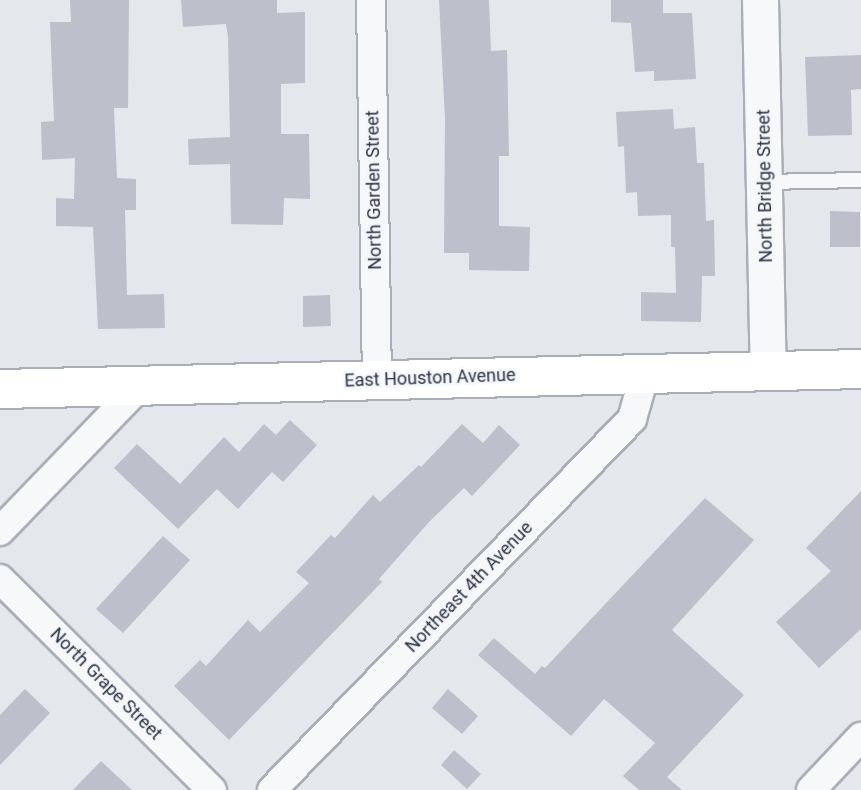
<!DOCTYPE html>
<style>
body{margin:0}
#map{position:relative;width:861px;height:790px;overflow:hidden;background:#e4e7ec;font-family:Roboto,sans-serif}
div>[style]{position:absolute}
.building>*{inset:0;background:#bbc0ca}
.roads{filter:drop-shadow(2px 0 #a9aeb7) drop-shadow(-2px 0 #a9aeb7) drop-shadow(0 2px #a9aeb7) drop-shadow(0 -2px #a9aeb7)}
.service>*{height:14px;margin:-7px;padding:0 7px;transform-origin:7px;border-radius:7px;background:#f7f8fa}
.minor>*{height:28px;margin:-14px;padding:0 14px;transform-origin:14px;border-radius:14px;background:#f7f8fa}
.tertiary>*{height:35px;margin:-17.5px;padding:0 17.5px;transform-origin:17.5px;border-radius:17.5px;background:#f7f8fa}
.secondary>*{height:38px;margin:-19px;padding:0 19px;transform-origin:19px;border-radius:19px;background:#fff}
span{translate:-50% -50%;white-space:nowrap;text-align:center;line-height:1.15;-webkit-text-stroke:5px #f4f6f9;paint-order:stroke}
.street-label{font-size:18px;color:#2b3445}
</style>
<div id="map">
<div class="building">
<div style="clip-path:polygon(70px 0,129px 0,128px 108px,114px 108px,117px 178px,136px 179px,136px 210px,125px 210px,127px 295px,164px 294px,165px 328px,98px 329px,93px 227px,56px 226px,56px 198px,74px 199px,75px 158px,42px 160px,41px 122px,54px 121px,50px 22px,71px 22px)"></div>
<div style="clip-path:polygon(181px 0,277px 0,277px 13px,305px 12px,305px 83px,281px 84px,281px 134px,309px 134px,310px 199px,284px 198px,283px 225px,231px 224px,230px 164px,189px 165px,188px 139px,230px 137px,228px 37px,226px 24px,183px 27px)"></div>
<div style="clip-path:polygon(439px 0,489px 0,491px 51px,507px 50px,509px 156px,499px 156px,499px 226px,530px 227px,529px 271px,469px 270px,469px 253px,444px 253px,445px 119px)"></div>
<div style="clip-path:polygon(611px 0,663px 0,663px 13px,692px 13px,696px 79px,654px 81px,654px 71px,635px 72px,631px 23px,611px 22px)"></div>
<div style="clip-path:polygon(861px 55px,861px 89px,851px 90px,852px 135px,808px 136px,805px 57px)"></div>
<div style="clip-path:polygon(673px 109px,674px 129px,695px 127px,697px 163px,704px 163px,706px 221px,714px 220px,715px 276px,702px 276px,701px 322px,641px 321px,641px 292px,676px 293px,675px 247px,671px 247px,671px 215px,638px 216px,637px 192px,626px 193px,624px 146px,618px 147px,616px 112px)"></div>
<div style="clip-path:polygon(830px 211px,860px 212px,860px 247px,830px 247px)"></div>
<div style="clip-path:polygon(330px 295px,331px 326px,303px 327px,303px 296px)"></div>
<div style="clip-path:polygon(290px 420px,317px 445px,283px 482px,272px 472px,238px 509px,217px 489px,178px 529px,114px 468px,137px 444px,180px 484px,224px 437px,239px 452px,264px 424px,276px 435px)"></div>
<div style="clip-path:polygon(462px 424px,483px 443px,499px 425px,520px 445px,472px 496px,464px 488px,429px 522px,379px 579px,382px 582px,229px 740px,174px 686px,200px 660px,206px 666px,248px 620px,260px 632px,309px 583px,296px 572px,331px 535px,335px 538px,373px 495px,380px 502px,419px 465px,421px 467px)"></div>
<div style="clip-path:polygon(861px 491px,861px 629px,819px 668px,776px 622px,831px 571px,806px 548px)"></div>
<div style="clip-path:polygon(705px 498px,754px 540px,672px 630px,744px 695px,667px 777px,682px 790px,639px 790px,623px 776px,655px 743px,604px 699px,571px 736px,478px 655px,494px 638px,535px 674px,542px 666px,545px 668px)"></div>
<div style="clip-path:polygon(163px 536px,190px 560px,123px 633px,96px 609px)"></div>
<div style="clip-path:polygon(25px 689px,50px 713px,0 765px,0 715px)"></div>
<div style="clip-path:polygon(448px 689px,478px 716px,462px 734px,432px 708px)"></div>
<div style="clip-path:polygon(454px 750px,481px 774px,467px 789px,441px 765px)"></div>
<div style="clip-path:polygon(101px 761px,132px 790px,73px 790px)"></div>
</div>
<div class="roads">
<div class="service">
<div style="left:765px;top:182px;width:96px;rotate:-1.2deg"></div>
</div>
<div class="minor">
<div style="left:371px;top:0;width:380px;rotate:89.1deg"></div>
<div style="left:0;top:531px;width:200px;rotate:-46deg"></div>
<div style="left:0;top:579px;width:299px;rotate:44.9deg"></div>
<div style="left:272px;top:790px;width:517px;rotate:-45.86deg"></div>
<div style="left:632px;top:419px;width:48px;rotate:-74.2deg"></div>
<div style="left:811px;top:790px;width:73px;rotate:-46.7deg"></div>
</div>
<div class="tertiary">
<div style="left:760px;top:0;width:372px;rotate:88.8deg"></div>
</div>
<div class="secondary">
<div style="left:0;top:389px;width:861px;rotate:-1.33deg"></div>
</div>
</div>
<div class="street-label">
<span style="left:765px;top:186px;rotate:-91deg">North Bridge Street</span>
<span style="left:374px;top:190px;rotate:-91deg">North Garden Street</span>
<span style="left:430px;top:378px;rotate:-2deg">East Houston Avenue</span>
<span style="left:469px;top:587px;rotate:-46deg">Northeast 4th Avenue</span>
<span style="left:106px;top:684px;rotate:45deg">North Grape Street</span>
</div>
</div>
